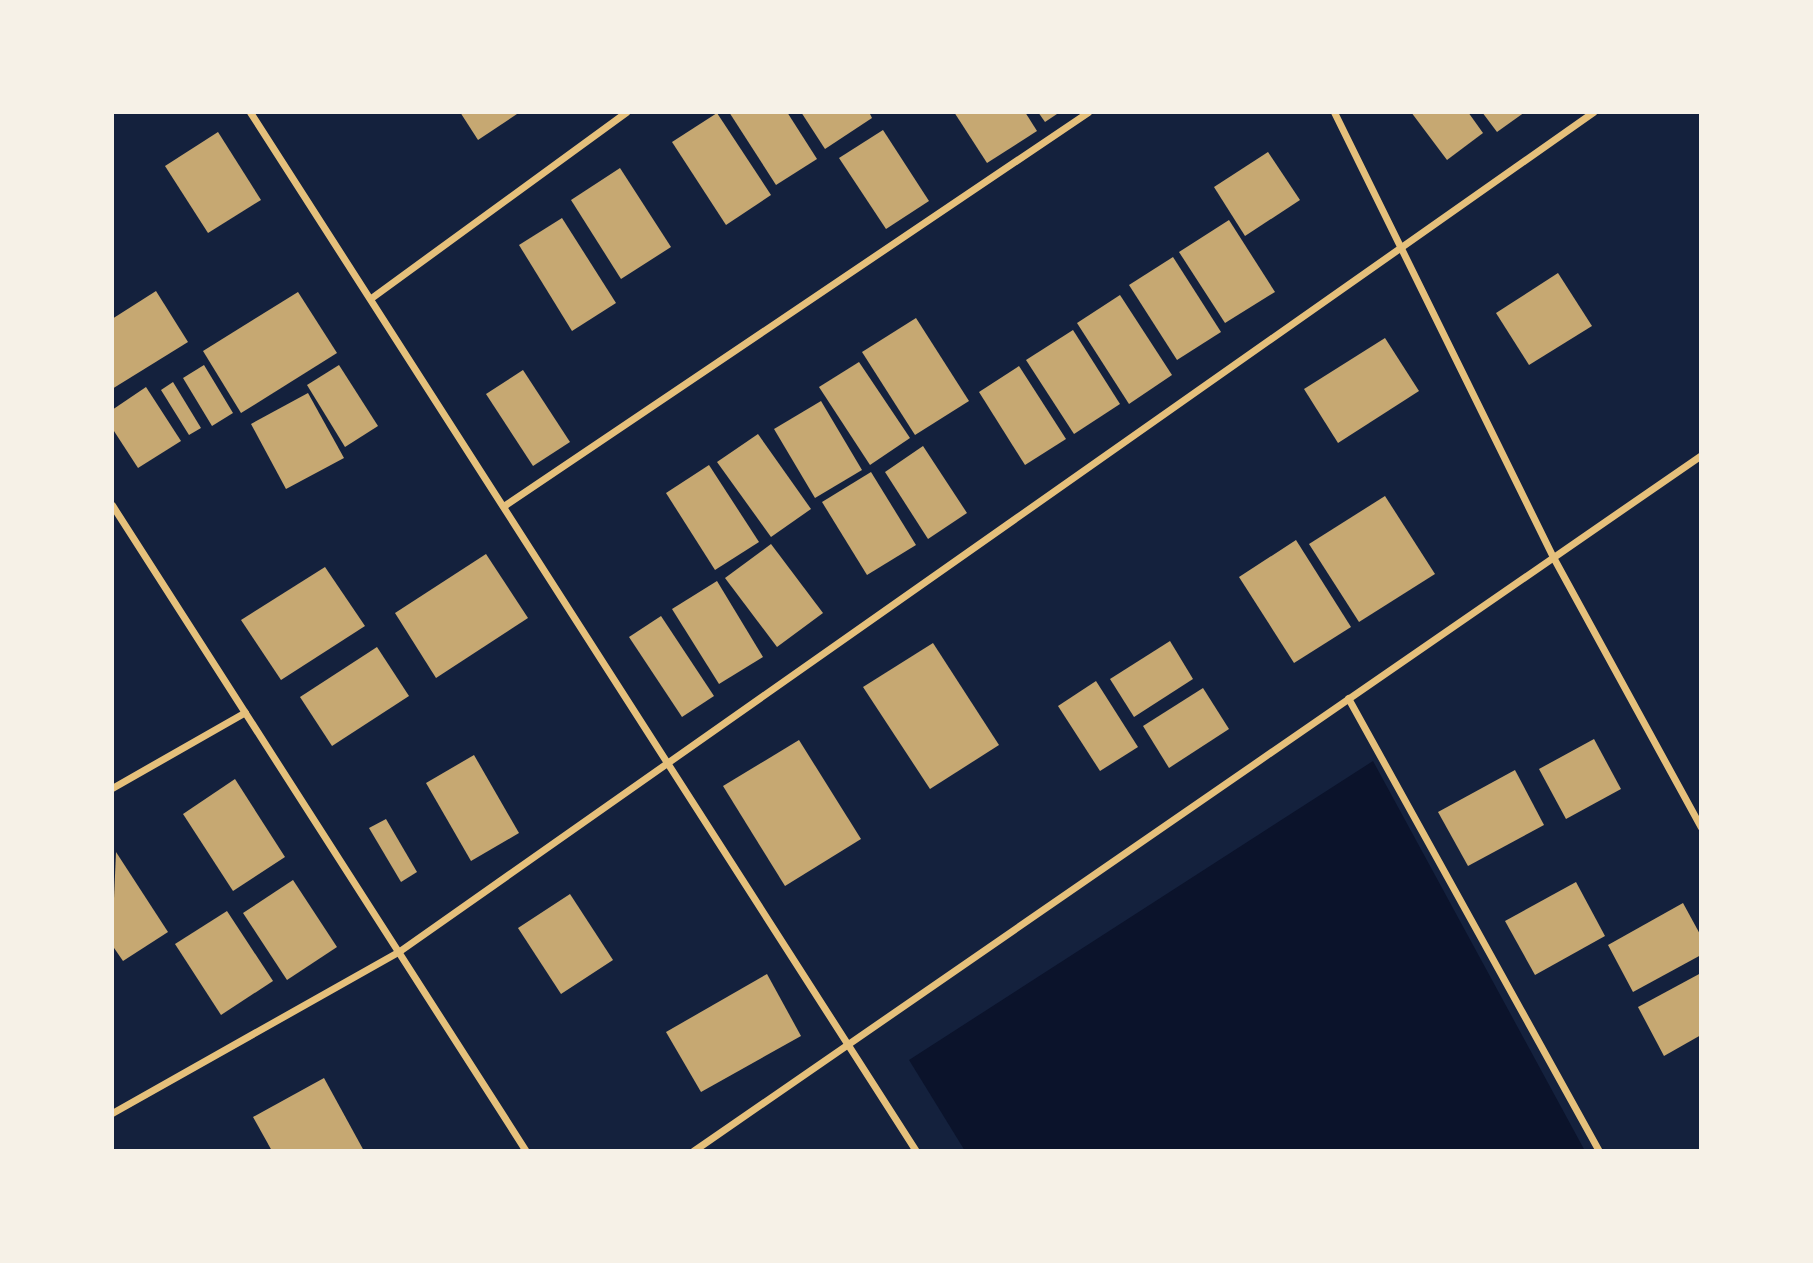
<!DOCTYPE html>
<style>
body{margin:0}
#map{position:relative;width:1813px;height:1263px;overflow:hidden;background:#14213d;font-family:Cabin,sans-serif}
div>[style]{position:absolute}
.water>*{inset:0;background:#0b132b}
.building>*{inset:0;background:#c6a872}
.minor>*{height:7px;margin:-3.5px;padding:0 3.5px;transform-origin:3.5px;border-radius:3.5px;background:#e5c07b}
span{translate:-50% -50%;white-space:nowrap;text-align:center;line-height:1.15;-webkit-text-stroke:5px #f6f1e7;paint-order:stroke}
.frame{position:absolute;inset:0;border:114px solid #f6f1e7;pointer-events:none}
</style>
<div id="map">
<div class="water">
<div style="clip-path:polygon(1373px 761px,1585px 1151px,965px 1151px,909px 1060px)"></div>
</div>
<div class="building">
<div style="clip-path:polygon(460px 112px,520px 112px,478px 140px)"></div>
<div style="clip-path:polygon(729px 112px,787px 112px,817px 159px,776px 185px)"></div>
<div style="clip-path:polygon(801px 112px,869px 112px,872px 118px,825px 149px)"></div>
<div style="clip-path:polygon(954px 112px,1025px 112px,1037px 131px,987px 163px)"></div>
<div style="clip-path:polygon(1038px 112px,1060px 112px,1045px 122px)"></div>
<div style="clip-path:polygon(1411px 112px,1468px 112px,1483px 133px,1447px 160px)"></div>
<div style="clip-path:polygon(1482px 112px,1525px 112px,1497px 132px)"></div>
<div style="clip-path:polygon(717px 113px,771px 195px,726px 225px,672px 142px)"></div>
<div style="clip-path:polygon(883px 130px,929px 201px,886px 229px,839px 158px)"></div>
<div style="clip-path:polygon(218px 132px,261px 200px,208px 233px,165px 166px)"></div>
<div style="clip-path:polygon(1268px 152px,1300px 200px,1245px 236px,1214px 187px)"></div>
<div style="clip-path:polygon(620px 168px,671px 247px,621px 279px,571px 200px)"></div>
<div style="clip-path:polygon(562px 218px,616px 303px,572px 331px,519px 245px)"></div>
<div style="clip-path:polygon(1229px 220px,1275px 292px,1225px 323px,1179px 252px)"></div>
<div style="clip-path:polygon(1173px 257px,1221px 332px,1177px 360px,1129px 285px)"></div>
<div style="clip-path:polygon(1558px 273px,1592px 326px,1529px 365px,1496px 313px)"></div>
<div style="clip-path:polygon(156px 291px,188px 342px,112px 389px,112px 319px)"></div>
<div style="clip-path:polygon(298px 292px,337px 353px,241px 413px,203px 351px)"></div>
<div style="clip-path:polygon(1120px 295px,1172px 375px,1129px 404px,1077px 323px)"></div>
<div style="clip-path:polygon(916px 318px,969px 401px,915px 435px,862px 352px)"></div>
<div style="clip-path:polygon(1073px 330px,1120px 404px,1074px 434px,1026px 360px)"></div>
<div style="clip-path:polygon(1385px 338px,1419px 391px,1338px 443px,1304px 389px)"></div>
<div style="clip-path:polygon(859px 362px,910px 438px,870px 465px,819px 387px)"></div>
<div style="clip-path:polygon(204px 365px,233px 413px,212px 426px,183px 378px)"></div>
<div style="clip-path:polygon(339px 365px,378px 426px,345px 447px,307px 385px)"></div>
<div style="clip-path:polygon(1019px 366px,1066px 439px,1025px 465px,979px 392px)"></div>
<div style="clip-path:polygon(523px 370px,570px 442px,533px 466px,486px 394px)"></div>
<div style="clip-path:polygon(173px 382px,201px 428px,189px 435px,161px 390px)"></div>
<div style="clip-path:polygon(146px 387px,181px 441px,138px 468px,112px 428px,112px 410px)"></div>
<div style="clip-path:polygon(308px 393px,344px 458px,286px 489px,251px 424px)"></div>
<div style="clip-path:polygon(821px 401px,862px 470px,815px 498px,774px 429px)"></div>
<div style="clip-path:polygon(758px 434px,811px 509px,771px 537px,717px 462px)"></div>
<div style="clip-path:polygon(923px 446px,967px 513px,928px 539px,885px 472px)"></div>
<div style="clip-path:polygon(709px 465px,759px 542px,715px 570px,666px 493px)"></div>
<div style="clip-path:polygon(871px 472px,916px 545px,867px 575px,822px 502px)"></div>
<div style="clip-path:polygon(1385px 496px,1435px 574px,1359px 622px,1309px 544px)"></div>
<div style="clip-path:polygon(1296px 540px,1351px 627px,1294px 663px,1239px 577px)"></div>
<div style="clip-path:polygon(771px 544px,823px 613px,777px 647px,725px 578px)"></div>
<div style="clip-path:polygon(486px 554px,528px 618px,436px 678px,395px 613px)"></div>
<div style="clip-path:polygon(325px 567px,365px 626px,281px 680px,241px 620px)"></div>
<div style="clip-path:polygon(717px 581px,763px 657px,719px 684px,672px 609px)"></div>
<div style="clip-path:polygon(661px 616px,714px 696px,682px 717px,629px 637px)"></div>
<div style="clip-path:polygon(1170px 641px,1193px 679px,1134px 717px,1110px 679px)"></div>
<div style="clip-path:polygon(933px 643px,999px 745px,930px 789px,863px 687px)"></div>
<div style="clip-path:polygon(377px 647px,409px 696px,332px 746px,300px 697px)"></div>
<div style="clip-path:polygon(1096px 681px,1138px 747px,1100px 771px,1058px 706px)"></div>
<div style="clip-path:polygon(1203px 688px,1229px 729px,1169px 768px,1143px 726px)"></div>
<div style="clip-path:polygon(1594px 739px,1621px 789px,1566px 819px,1539px 769px)"></div>
<div style="clip-path:polygon(799px 740px,861px 839px,785px 886px,723px 786px)"></div>
<div style="clip-path:polygon(474px 755px,519px 833px,471px 861px,426px 783px)"></div>
<div style="clip-path:polygon(1515px 770px,1544px 825px,1468px 866px,1438px 812px)"></div>
<div style="clip-path:polygon(235px 779px,285px 857px,233px 891px,183px 814px)"></div>
<div style="clip-path:polygon(386px 819px,417px 872px,401px 882px,369px 828px)"></div>
<div style="clip-path:polygon(116px 852px,168px 932px,123px 961px,112px 945px)"></div>
<div style="clip-path:polygon(293px 880px,337px 947px,287px 980px,243px 913px)"></div>
<div style="clip-path:polygon(1576px 882px,1605px 936px,1535px 975px,1505px 921px)"></div>
<div style="clip-path:polygon(570px 894px,613px 960px,561px 994px,518px 928px)"></div>
<div style="clip-path:polygon(1683px 903px,1701px 936px,1701px 955px,1633px 992px,1608px 945px)"></div>
<div style="clip-path:polygon(227px 911px,273px 981px,221px 1015px,175px 944px)"></div>
<div style="clip-path:polygon(1701px 973px,1701px 1035px,1664px 1056px,1638px 1007px)"></div>
<div style="clip-path:polygon(767px 974px,801px 1036px,701px 1092px,666px 1032px)"></div>
<div style="clip-path:polygon(324px 1078px,364px 1151px,272px 1151px,253px 1117px)"></div>
</div>
<div class="minor">
<div style="left:250px;top:112px;width:1234px;rotate:57.34deg"></div>
<div style="left:1334px;top:112px;width:496px;rotate:63.8deg"></div>
<div style="left:1553px;top:557px;width:308px;rotate:61.3deg"></div>
<div style="left:371px;top:298px;width:316px;rotate:-36.1deg"></div>
<div style="left:112px;top:505px;width:767px;rotate:57.35deg"></div>
<div style="left:505px;top:505px;width:703px;rotate:-33.98deg"></div>
<div style="left:1348px;top:698px;width:518px;rotate:61.01deg"></div>
<div style="left:112px;top:788px;width:153px;rotate:-29.7deg"></div>
<div style="left:112px;top:1113px;width:328px;rotate:-29.4deg"></div>
<div style="left:398px;top:952px;width:1461px;rotate:-35.1deg"></div>
<div style="left:693px;top:1151px;width:1225px;rotate:-34.62deg"></div>
</div>
<div class="frame"></div>
</div>
